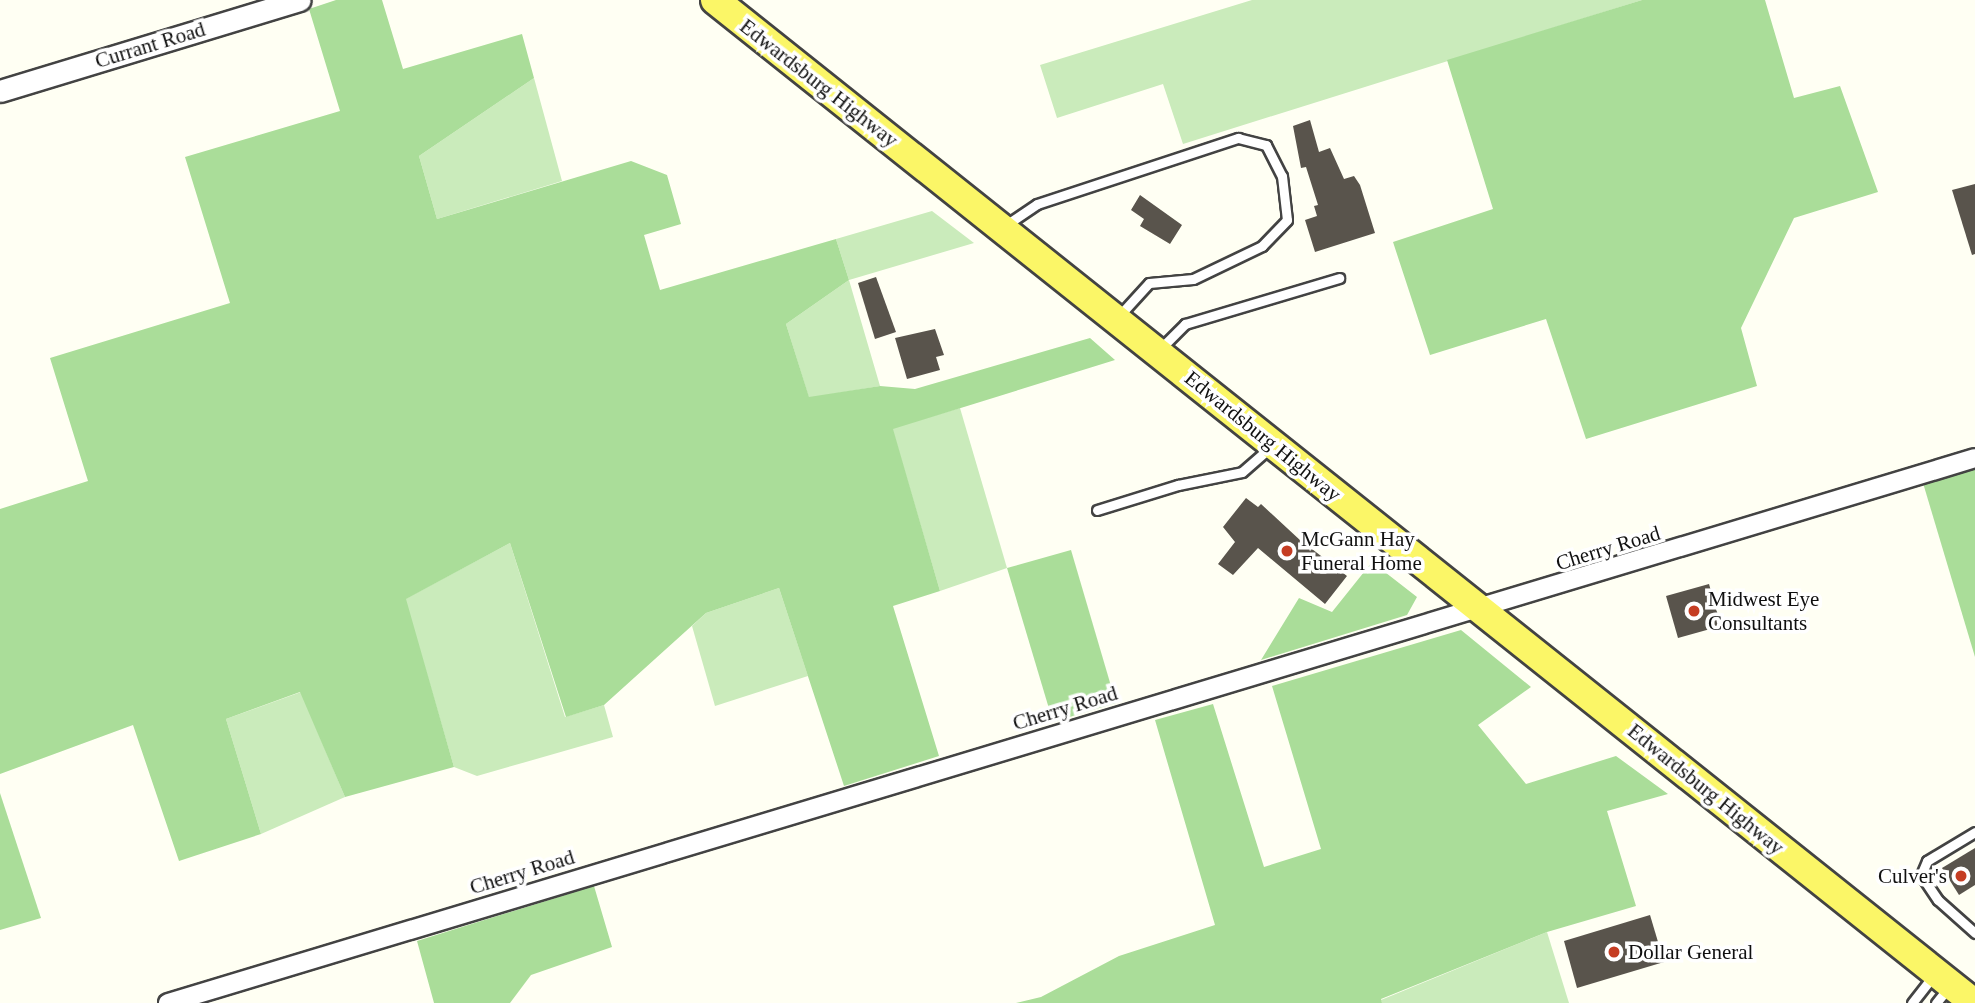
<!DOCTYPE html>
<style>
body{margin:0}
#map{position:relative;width:1975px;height:1003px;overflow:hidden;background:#fffff3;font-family:"Times New Roman",serif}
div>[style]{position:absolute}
.green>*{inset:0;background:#caebbb}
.forest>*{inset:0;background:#ad9}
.building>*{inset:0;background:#59544c}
.roads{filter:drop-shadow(2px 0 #434343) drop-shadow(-2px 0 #434343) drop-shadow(0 2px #434343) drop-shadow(0 -2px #434343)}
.service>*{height:9px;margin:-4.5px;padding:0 4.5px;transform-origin:4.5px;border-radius:4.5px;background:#fff}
.minor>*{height:18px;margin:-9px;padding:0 9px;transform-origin:9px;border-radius:9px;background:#fff}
.tertiary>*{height:21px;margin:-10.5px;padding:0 10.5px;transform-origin:10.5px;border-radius:10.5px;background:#fff}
.primary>*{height:28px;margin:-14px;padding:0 14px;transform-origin:14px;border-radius:14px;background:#fbf667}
.dots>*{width:19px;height:19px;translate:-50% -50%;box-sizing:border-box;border:4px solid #fff;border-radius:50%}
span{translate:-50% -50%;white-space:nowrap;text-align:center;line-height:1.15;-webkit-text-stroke:7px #fff;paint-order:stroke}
.street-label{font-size:21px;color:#101010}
.poi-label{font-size:21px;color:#101010}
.left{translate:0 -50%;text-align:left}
.right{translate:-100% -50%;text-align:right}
</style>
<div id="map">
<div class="green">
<div style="clip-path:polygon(1252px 0,1642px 0,1183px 144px,1163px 84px,1057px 118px,1040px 65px)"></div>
<div style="clip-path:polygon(534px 78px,562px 181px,437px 219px,419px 156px)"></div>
<div style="clip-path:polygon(932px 211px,974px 243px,849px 280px,880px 386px,809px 398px,786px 324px,849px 280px,836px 239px)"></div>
<div style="clip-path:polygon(960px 408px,1007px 568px,940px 591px,892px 428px)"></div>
<div style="clip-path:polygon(510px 543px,565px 717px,604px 705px,613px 737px,477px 776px,454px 767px,405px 599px)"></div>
<div style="clip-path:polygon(779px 588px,808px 676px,715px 706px,692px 626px,706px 613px)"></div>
<div style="clip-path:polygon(301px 692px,345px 797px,261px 834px,226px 719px)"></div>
<div style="clip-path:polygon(1547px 932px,1569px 1003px,1382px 1003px,1381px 1000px)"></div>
</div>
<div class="forest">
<div style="clip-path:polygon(336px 0,382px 0,403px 69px,522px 34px,534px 78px,419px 156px,437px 219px,631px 161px,667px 175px,681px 224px,644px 235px,660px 290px,836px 239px,849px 280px,786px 324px,809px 397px,880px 386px,915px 389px,1090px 338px,1115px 360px,893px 429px,940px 591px,893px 606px,939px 756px,844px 786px,779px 588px,706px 613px,604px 705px,566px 717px,510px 543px,406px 599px,454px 767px,345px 797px,300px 692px,226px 719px,261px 834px,179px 861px,133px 725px,0 774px,0 509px,88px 481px,50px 358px,230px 303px,185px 157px,340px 111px,309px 9px)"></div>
<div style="clip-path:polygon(1642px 0,1765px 0,1794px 98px,1840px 86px,1878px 192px,1794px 218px,1741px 328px,1757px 386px,1586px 439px,1546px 319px,1430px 355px,1393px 242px,1493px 209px,1447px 60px)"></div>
<div style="clip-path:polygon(1975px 468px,1975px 657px,1923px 483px)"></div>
<div style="clip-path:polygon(1071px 550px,1116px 703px,1053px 722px,1007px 568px)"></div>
<div style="clip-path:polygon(1372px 562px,1417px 597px,1407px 615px,1261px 660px,1299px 598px,1332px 612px)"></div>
<div style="clip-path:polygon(1461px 630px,1531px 687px,1478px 725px,1526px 784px,1616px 756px,1668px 794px,1607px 811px,1636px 906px,1547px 932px,1381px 999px,1382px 1003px,1016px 1003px,1041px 997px,1119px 956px,1215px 925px,1155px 720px,1213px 704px,1264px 867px,1321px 849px,1272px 686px)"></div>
<div style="clip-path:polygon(0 793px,41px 918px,0 930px)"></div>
<div style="clip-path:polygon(594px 886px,612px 947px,531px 975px,510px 1003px,434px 1003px,417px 941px)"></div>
</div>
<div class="building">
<div style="clip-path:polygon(1310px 120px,1319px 152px,1330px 148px,1344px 179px,1354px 176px,1360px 185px,1375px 233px,1315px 252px,1305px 220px,1317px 216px,1314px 206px,1318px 205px,1306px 167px,1301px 168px,1293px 126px)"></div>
<div style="clip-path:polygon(1975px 184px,1975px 254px,1972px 255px,1952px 190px)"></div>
<div style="clip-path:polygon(1140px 195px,1182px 225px,1170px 244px,1140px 226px,1144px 219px,1131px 210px)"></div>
<div style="clip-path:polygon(876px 277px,896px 332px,875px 339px,858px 283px)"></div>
<div style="clip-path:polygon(935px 329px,944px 355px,936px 357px,940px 370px,907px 379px,895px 338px)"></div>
<div style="clip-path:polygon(1246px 498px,1258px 507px,1261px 504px,1301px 541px,1304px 538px,1314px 546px,1312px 549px,1347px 576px,1325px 604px,1258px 548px,1233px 575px,1218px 564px,1235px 542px,1223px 527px)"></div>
<div style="clip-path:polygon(1709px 584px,1721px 626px,1678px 638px,1666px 596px)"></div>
<div style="clip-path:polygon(1975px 848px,1975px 885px,1959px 895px,1942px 868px)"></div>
<div style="clip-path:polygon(1650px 915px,1664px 962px,1577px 988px,1564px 941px)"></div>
</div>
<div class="roads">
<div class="service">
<div style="left:1006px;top:225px;width:37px;rotate:-34deg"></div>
<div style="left:1037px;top:204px;width:212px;rotate:-18.2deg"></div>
<div style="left:1238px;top:138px;width:29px;rotate:14deg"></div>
<div style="left:1266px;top:145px;width:35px;rotate:63deg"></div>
<div style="left:1282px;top:176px;width:44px;rotate:83.5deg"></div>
<div style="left:1287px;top:220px;width:36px;rotate:134deg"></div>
<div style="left:1262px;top:246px;width:76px;rotate:154.4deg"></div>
<div style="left:1193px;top:279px;width:44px;rotate:174.8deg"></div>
<div style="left:1149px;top:283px;width:46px;rotate:132.4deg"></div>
<div style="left:1159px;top:350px;width:37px;rotate:-45deg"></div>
<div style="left:1185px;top:324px;width:161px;rotate:-16.6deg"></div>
<div style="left:1097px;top:510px;width:85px;rotate:-17.2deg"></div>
<div style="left:1178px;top:485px;width:65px;rotate:-11.5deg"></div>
<div style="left:1242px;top:472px;width:37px;rotate:-41deg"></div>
<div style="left:1975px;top:832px;width:56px;rotate:148.9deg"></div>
<div style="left:1927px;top:861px;width:15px;rotate:113deg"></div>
<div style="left:1921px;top:875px;width:30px;rotate:56deg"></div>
<div style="left:1938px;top:900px;width:50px;rotate:41.7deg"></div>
<div style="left:1912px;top:1003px;width:34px;rotate:-52deg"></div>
<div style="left:1936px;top:1003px;width:19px;rotate:-51deg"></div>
</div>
<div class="minor">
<div style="left:168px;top:1003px;width:1887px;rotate:-16.78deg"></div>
</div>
<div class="tertiary">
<div style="left:0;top:91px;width:313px;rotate:-16.9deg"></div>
</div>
<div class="primary">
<div style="left:715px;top:0;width:1610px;rotate:38.54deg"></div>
</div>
</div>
<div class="dots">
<div style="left:1287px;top:551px;background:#c53d23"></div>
<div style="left:1694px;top:611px;background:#c53d23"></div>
<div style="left:1961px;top:876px;background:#c53d23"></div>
<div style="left:1614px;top:952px;background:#c53d23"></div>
</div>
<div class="street-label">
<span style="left:150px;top:45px;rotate:-17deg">Currant Road</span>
<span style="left:819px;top:83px;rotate:38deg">Edwardsburg Highway</span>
<span style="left:1263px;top:436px;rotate:39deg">Edwardsburg Highway</span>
<span style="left:1608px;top:548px;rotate:-17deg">Cherry Road</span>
<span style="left:1065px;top:708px;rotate:-17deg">Cherry Road</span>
<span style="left:1706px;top:789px;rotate:39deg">Edwardsburg Highway</span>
<span style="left:522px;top:872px;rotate:-17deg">Cherry Road</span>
</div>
<div class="poi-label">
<span class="left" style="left:1301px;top:551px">McGann Hay<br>Funeral Home</span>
<span class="left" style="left:1708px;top:611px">Midwest Eye<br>Consultants</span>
<span class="right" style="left:1947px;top:876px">Culver's</span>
<span class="left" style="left:1628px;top:952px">Dollar General</span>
</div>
</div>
